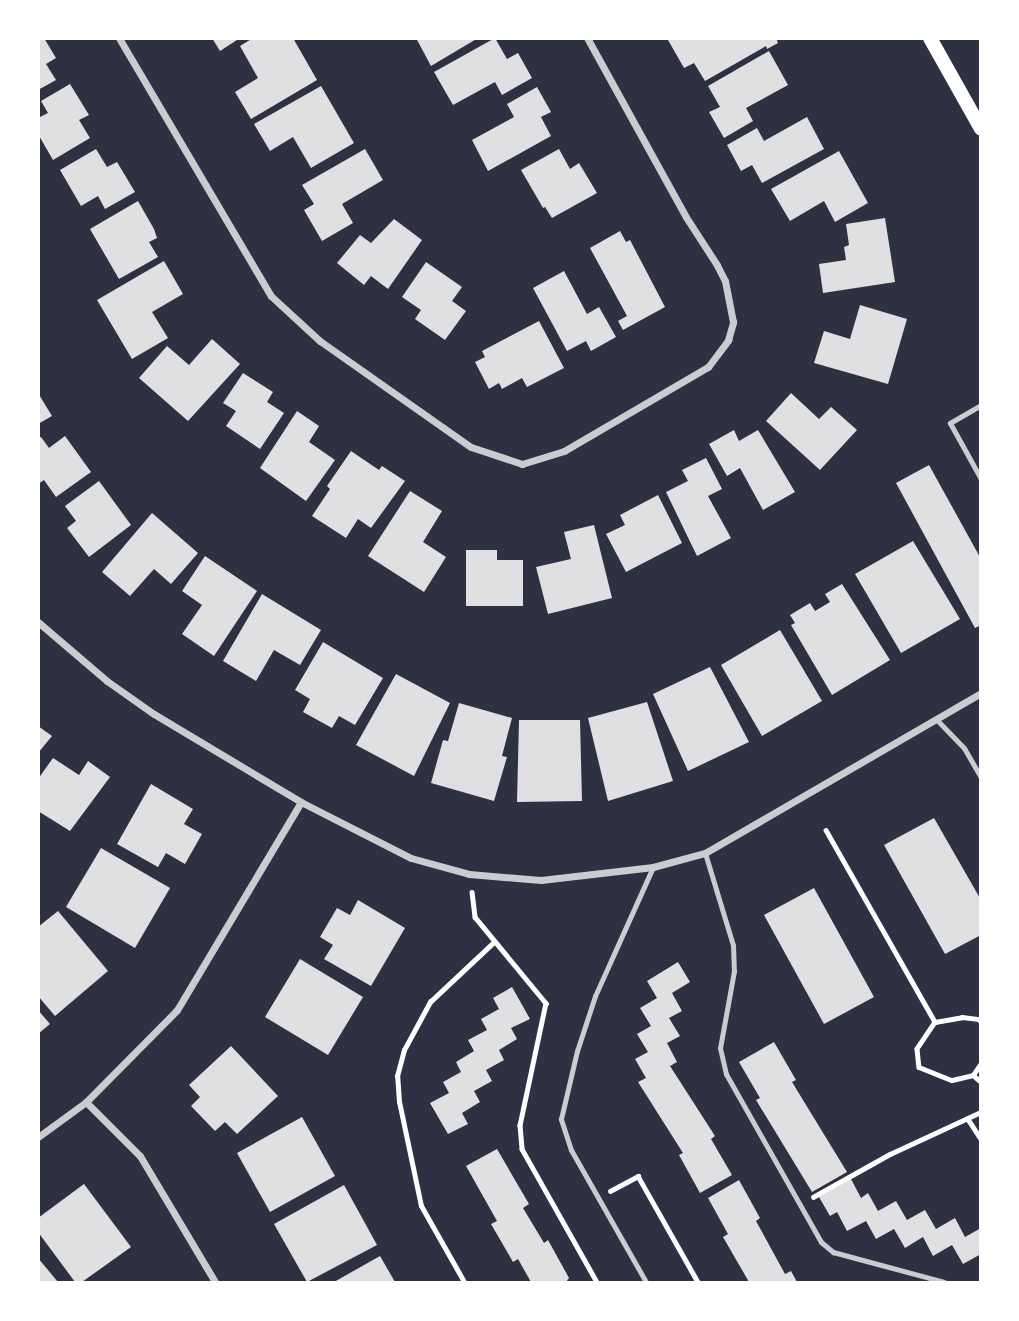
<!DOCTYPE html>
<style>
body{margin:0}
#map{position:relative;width:1019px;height:1321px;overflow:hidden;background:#2d3142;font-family:Quicksand,sans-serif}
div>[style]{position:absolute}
.building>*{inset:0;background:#e0e0e3}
.path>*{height:4.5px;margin:-2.25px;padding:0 2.25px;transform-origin:2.25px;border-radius:2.25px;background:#fff}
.service>*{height:5px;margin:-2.5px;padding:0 2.5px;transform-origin:2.5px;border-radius:2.5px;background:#caccd0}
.minor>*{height:7px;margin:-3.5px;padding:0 3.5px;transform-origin:3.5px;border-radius:3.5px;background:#caccd0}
.secondary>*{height:14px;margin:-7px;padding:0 7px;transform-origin:7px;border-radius:7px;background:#fff}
span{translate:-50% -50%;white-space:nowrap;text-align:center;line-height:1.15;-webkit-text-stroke:5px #fff;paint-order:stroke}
.frame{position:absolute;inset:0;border:40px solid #fff;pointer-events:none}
</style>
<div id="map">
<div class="building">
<div style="clip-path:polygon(38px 38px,44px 38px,56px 58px,46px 64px,56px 80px,38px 90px)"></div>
<div style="clip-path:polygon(212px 38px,240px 38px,220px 51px)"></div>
<div style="clip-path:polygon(253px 38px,293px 38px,317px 80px,251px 119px,235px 92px,258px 78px,240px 46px)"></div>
<div style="clip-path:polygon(416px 38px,478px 38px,431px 66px)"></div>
<div style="clip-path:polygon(495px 38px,507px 59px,518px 53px,532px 78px,502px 95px,495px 82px,453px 105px,434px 72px)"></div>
<div style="clip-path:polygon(776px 38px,778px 43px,767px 49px,766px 46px,705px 81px,694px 63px,684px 68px,668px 40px)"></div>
<div style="clip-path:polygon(769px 51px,788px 85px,746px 108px,753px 121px,724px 138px,709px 112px,720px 107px,708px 86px)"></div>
<div style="clip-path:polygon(70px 84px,89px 115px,79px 120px,90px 138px,53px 160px,38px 134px,38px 118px,48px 113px,41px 101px)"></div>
<div style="clip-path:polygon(321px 86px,354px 143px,311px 168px,293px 137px,270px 151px,254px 124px)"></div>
<div style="clip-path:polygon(537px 87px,551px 112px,541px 117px,551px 136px,488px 171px,472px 140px,514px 117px,507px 104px)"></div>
<div style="clip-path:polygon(807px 117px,824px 149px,762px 183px,752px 165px,741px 171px,727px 145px,757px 128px,764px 141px)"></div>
<div style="clip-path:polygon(96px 149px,107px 167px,117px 162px,135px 192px,105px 209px,98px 196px,81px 206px,60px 170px)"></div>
<div style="clip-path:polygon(365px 149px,383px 180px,342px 204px,353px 223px,322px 241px,304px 210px,314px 204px,302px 185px)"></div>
<div style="clip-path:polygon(559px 149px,570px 169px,579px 163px,597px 193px,552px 218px,545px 207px,543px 208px,521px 170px)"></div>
<div style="clip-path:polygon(839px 151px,868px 203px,835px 222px,824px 201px,790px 221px,771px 189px)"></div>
<div style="clip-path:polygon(138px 201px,154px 229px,157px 238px,149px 242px,158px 257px,119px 279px,90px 229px)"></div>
<div style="clip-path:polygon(885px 218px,895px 282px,823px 293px,819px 264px,846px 260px,844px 247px,849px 245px,846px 224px)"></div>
<div style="clip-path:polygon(394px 219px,422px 240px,388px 289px,371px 276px,364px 285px,337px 263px,360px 235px,371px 243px)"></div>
<div style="clip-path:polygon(620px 231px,626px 242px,630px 240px,665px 307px,623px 330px,618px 321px,627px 316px,590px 248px)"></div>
<div style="clip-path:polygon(164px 261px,183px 294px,152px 312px,168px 338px,132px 359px,97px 300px)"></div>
<div style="clip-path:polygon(426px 262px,462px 287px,452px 301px,466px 311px,445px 340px,415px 319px,421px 310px,402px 297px)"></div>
<div style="clip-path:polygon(564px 271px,587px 314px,599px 307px,616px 337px,591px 351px,586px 341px,567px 351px,533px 288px)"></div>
<div style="clip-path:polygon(860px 305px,907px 319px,888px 384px,814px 363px,824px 331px,850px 339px)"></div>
<div style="clip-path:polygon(539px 321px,564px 368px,527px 387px,522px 378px,502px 389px,499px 383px,489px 389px,475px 362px,485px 357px,482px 351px)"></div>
<div style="clip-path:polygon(212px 339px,240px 364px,188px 421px,139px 378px,167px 346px,189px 365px)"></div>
<div style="clip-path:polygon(243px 373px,273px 392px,267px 402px,284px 413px,260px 449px,226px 426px,236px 411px,223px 403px)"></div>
<div style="clip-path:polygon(38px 393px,52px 416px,38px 424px)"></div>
<div style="clip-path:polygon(791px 393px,819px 419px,831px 407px,857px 430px,820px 470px,766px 421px)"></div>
<div style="clip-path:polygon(297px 411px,319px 426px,309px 442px,335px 460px,306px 501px,260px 468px)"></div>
<div style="clip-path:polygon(734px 430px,739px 441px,758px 430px,795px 492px,763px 510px,740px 468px,727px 476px,709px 444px)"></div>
<div style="clip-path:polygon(65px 436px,91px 472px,56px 497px,44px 480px,38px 484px,38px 438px,41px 437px,49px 448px)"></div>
<div style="clip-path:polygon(351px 451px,379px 470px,382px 466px,405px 481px,371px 528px,358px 519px,346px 538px,312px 516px,330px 489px,327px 486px)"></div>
<div style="clip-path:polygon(706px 458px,722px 489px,708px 496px,731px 538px,697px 556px,666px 492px,688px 481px,682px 470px)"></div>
<div style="clip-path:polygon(929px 465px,981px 559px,981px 625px,975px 628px,896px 483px)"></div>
<div style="clip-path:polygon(99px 481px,131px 525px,89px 557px,67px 528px,76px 521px,65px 506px)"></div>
<div style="clip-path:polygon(410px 491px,442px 511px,423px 542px,446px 557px,424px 592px,368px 556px)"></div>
<div style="clip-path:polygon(658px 495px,682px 543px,626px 572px,606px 534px,625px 525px,620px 515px)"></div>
<div style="clip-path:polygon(152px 513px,198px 553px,171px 584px,154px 569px,130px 596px,102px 572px)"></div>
<div style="clip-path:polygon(594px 525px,612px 598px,548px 614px,536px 567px,571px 559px,564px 532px)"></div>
<div style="clip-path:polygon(913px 541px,960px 619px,901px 653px,855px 574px)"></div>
<div style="clip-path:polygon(466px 550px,497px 550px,497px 560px,523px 560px,523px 606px,466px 606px)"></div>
<div style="clip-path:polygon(205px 556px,257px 591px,214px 656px,182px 634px,202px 605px,182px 591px)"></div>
<div style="clip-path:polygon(842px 584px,890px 660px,832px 695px,791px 625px,795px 623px,790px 615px,810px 603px,815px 611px,830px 602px,825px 594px)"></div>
<div style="clip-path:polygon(262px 594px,321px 630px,300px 665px,274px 650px,256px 681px,223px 661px)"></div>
<div style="clip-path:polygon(780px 630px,822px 701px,762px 736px,721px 665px)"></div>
<div style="clip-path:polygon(323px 642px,383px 678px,355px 725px,339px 716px,332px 728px,303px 712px,310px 699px,295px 690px)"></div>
<div style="clip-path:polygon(710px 667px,749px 742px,688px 771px,653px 694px)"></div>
<div style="clip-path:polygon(396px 674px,450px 703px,414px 776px,356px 745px)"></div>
<div style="clip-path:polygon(647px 702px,673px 781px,608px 801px,588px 718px)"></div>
<div style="clip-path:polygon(459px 703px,512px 718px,502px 756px,507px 757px,494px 801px,431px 783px,443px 740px,448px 741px)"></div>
<div style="clip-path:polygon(519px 720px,580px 720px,582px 801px,517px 802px)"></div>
<div style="clip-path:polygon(38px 726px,52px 736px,38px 753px)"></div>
<div style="clip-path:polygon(53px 758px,79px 775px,88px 761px,110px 777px,70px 831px,38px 811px,38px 779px)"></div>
<div style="clip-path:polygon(151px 784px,193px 809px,184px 824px,202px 834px,185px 864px,166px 853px,158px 867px,117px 844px)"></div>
<div style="clip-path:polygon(934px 818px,981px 900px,981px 935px,945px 954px,884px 845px)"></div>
<div style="clip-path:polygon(101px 848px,170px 888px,135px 948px,66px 907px)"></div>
<div style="clip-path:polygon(814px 888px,874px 997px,824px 1024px,764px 915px)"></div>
<div style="clip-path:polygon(358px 900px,405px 928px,371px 986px,324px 959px,333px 945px,320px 937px,337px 908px,350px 915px)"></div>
<div style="clip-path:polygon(58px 911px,108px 971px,55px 1016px,38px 996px,38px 927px)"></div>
<div style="clip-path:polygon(300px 959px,363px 997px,328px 1055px,265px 1017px)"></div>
<div style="clip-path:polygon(678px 962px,690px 982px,672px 993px,682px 1011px,669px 1018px,680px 1036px,667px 1043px,677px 1062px,670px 1066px,715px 1136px,711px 1139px,732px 1175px,700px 1193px,679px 1155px,683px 1153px,638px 1082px,646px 1078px,635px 1059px,648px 1052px,637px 1034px,651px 1026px,640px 1008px,657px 998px,647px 981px)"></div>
<div style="clip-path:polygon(512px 987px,530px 1019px,511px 1028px,517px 1039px,499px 1050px,504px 1060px,486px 1070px,492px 1081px,474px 1091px,480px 1102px,462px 1113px,468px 1124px,448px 1134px,430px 1103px,449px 1093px,443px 1082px,461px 1072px,456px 1062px,474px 1051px,468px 1040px,487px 1030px,481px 1019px,499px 1009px,493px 998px)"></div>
<div style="clip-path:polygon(38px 1010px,50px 1024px,38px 1034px)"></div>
<div style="clip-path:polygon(774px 1042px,796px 1080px,792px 1082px,847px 1172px,812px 1192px,756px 1100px,760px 1098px,739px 1062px)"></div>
<div style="clip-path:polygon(231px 1046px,278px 1096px,237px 1134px,225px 1122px,215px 1131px,191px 1106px,200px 1097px,189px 1085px)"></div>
<div style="clip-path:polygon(302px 1117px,335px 1176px,270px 1212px,237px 1153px)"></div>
<div style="clip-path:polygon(497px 1149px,529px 1204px,523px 1208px,544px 1243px,548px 1240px,569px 1278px,566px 1282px,531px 1282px,518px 1259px,513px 1262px,491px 1224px,497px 1221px,466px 1166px)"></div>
<div style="clip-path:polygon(851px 1179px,861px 1198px,868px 1193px,878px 1211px,896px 1201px,907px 1220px,925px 1210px,936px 1229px,955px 1218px,965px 1237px,981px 1228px,981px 1254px,963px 1264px,952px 1245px,933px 1256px,923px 1237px,905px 1248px,894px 1229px,876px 1239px,866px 1221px,847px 1231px,837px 1212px,830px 1216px,819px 1197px)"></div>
<div style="clip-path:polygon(739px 1180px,760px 1218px,756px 1221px,785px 1274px,791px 1271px,797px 1282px,749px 1282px,723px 1237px,728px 1234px,708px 1198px)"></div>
<div style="clip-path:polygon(84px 1184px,131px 1247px,82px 1282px,75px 1282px,38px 1232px,38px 1218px)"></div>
<div style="clip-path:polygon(344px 1185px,377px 1245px,307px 1282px,274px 1224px)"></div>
<div style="clip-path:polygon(380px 1256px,395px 1282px,334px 1282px)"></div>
<div style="clip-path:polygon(38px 1258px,58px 1282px,38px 1282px)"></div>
</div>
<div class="path">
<div style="left:826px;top:830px;width:221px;rotate:60.4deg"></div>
<div style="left:935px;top:1022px;width:32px;rotate:124deg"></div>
<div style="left:917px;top:1049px;width:18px;rotate:84deg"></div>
<div style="left:919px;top:1067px;width:35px;rotate:22deg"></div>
<div style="left:952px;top:1080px;width:22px;rotate:-13deg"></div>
<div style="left:973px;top:1075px;width:11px;rotate:41deg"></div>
<div style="left:472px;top:892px;width:25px;rotate:83deg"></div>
<div style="left:475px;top:917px;width:112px;rotate:50.5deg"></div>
<div style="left:546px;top:1003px;width:125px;rotate:102deg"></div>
<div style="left:520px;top:1125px;width:24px;rotate:85deg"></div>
<div style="left:522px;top:1149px;width:153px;rotate:60.6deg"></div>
<div style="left:935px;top:1022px;width:27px;rotate:-10deg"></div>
<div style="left:962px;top:1017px;width:17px;rotate:7deg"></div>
<div style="left:979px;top:1019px;width:4px;rotate:56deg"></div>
<div style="left:973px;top:1075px;width:14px;rotate:-56deg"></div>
<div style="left:968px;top:1119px;width:24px;rotate:57deg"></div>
<div style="left:610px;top:1191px;width:32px;rotate:-28deg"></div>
<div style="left:638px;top:1176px;width:122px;rotate:60.5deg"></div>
<div style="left:813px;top:1197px;width:88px;rotate:-29.2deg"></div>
<div style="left:890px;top:1154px;width:100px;rotate:-24.8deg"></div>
<div style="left:464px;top:1282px;width:87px;rotate:-119.5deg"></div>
<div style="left:421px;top:1206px;width:106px;rotate:-101.9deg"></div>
<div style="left:399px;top:1102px;width:26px;rotate:-94deg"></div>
<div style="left:397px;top:1076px;width:27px;rotate:-75deg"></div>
<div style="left:404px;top:1050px;width:55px;rotate:-61.6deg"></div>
<div style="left:430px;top:1002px;width:88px;rotate:-43.2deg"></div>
</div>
<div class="service">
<div style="left:981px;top:405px;width:36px;rotate:150deg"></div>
<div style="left:950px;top:423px;width:64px;rotate:61deg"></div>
<div style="left:936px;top:719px;width:40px;rotate:46deg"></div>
<div style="left:964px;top:748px;width:34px;rotate:60deg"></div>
<div style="left:705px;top:853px;width:96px;rotate:73.1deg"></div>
<div style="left:733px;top:945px;width:26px;rotate:88deg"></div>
<div style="left:734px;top:971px;width:78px;rotate:100.3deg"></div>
<div style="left:720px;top:1048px;width:27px;rotate:77deg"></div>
<div style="left:726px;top:1074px;width:193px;rotate:60.5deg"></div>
<div style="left:821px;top:1242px;width:16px;rotate:40deg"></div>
<div style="left:833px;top:1252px;width:115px;rotate:15.1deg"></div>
<div style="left:646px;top:1282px;width:152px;rotate:-119.6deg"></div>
<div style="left:571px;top:1150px;width:33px;rotate:-108deg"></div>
<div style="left:561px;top:1119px;width:70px;rotate:-76.8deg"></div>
<div style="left:577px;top:1051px;width:58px;rotate:-71.9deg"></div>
<div style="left:595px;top:996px;width:141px;rotate:-65.8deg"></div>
</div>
<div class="minor">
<div style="left:119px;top:38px;width:299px;rotate:59.5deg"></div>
<div style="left:271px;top:296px;width:67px;rotate:42.6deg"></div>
<div style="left:320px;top:341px;width:184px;rotate:35.1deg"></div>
<div style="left:471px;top:447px;width:54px;rotate:18.4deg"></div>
<div style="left:522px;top:464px;width:44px;rotate:-17.2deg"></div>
<div style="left:564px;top:451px;width:167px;rotate:-30.3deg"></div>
<div style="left:708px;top:367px;width:34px;rotate:-53deg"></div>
<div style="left:728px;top:340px;width:19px;rotate:-74deg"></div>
<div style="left:733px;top:322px;width:42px;rotate:-101deg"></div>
<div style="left:725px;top:281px;width:18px;rotate:-117deg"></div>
<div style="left:717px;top:265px;width:57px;rotate:-122.9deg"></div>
<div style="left:686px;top:217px;width:205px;rotate:-118.9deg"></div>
<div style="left:38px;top:622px;width:91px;rotate:40.5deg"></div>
<div style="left:107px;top:681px;width:57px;rotate:35.1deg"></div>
<div style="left:154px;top:714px;width:171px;rotate:30.9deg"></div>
<div style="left:301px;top:802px;width:123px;rotate:27deg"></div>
<div style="left:411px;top:858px;width:60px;rotate:15.4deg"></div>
<div style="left:469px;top:874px;width:72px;rotate:4.8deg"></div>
<div style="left:541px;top:880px;width:113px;rotate:-6.6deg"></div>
<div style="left:653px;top:867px;width:54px;rotate:-15.1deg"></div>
<div style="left:705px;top:853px;width:319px;rotate:-30.1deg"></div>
<div style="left:86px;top:1102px;width:76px;rotate:45deg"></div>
<div style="left:140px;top:1156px;width:147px;rotate:59.2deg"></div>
<div style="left:38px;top:1137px;width:59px;rotate:-36.1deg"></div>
<div style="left:86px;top:1102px;width:129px;rotate:-45.3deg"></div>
<div style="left:177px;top:1010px;width:242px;rotate:-59.2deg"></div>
</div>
<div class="secondary">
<div style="left:930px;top:38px;width:104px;rotate:60.7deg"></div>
</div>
<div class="frame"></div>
</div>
